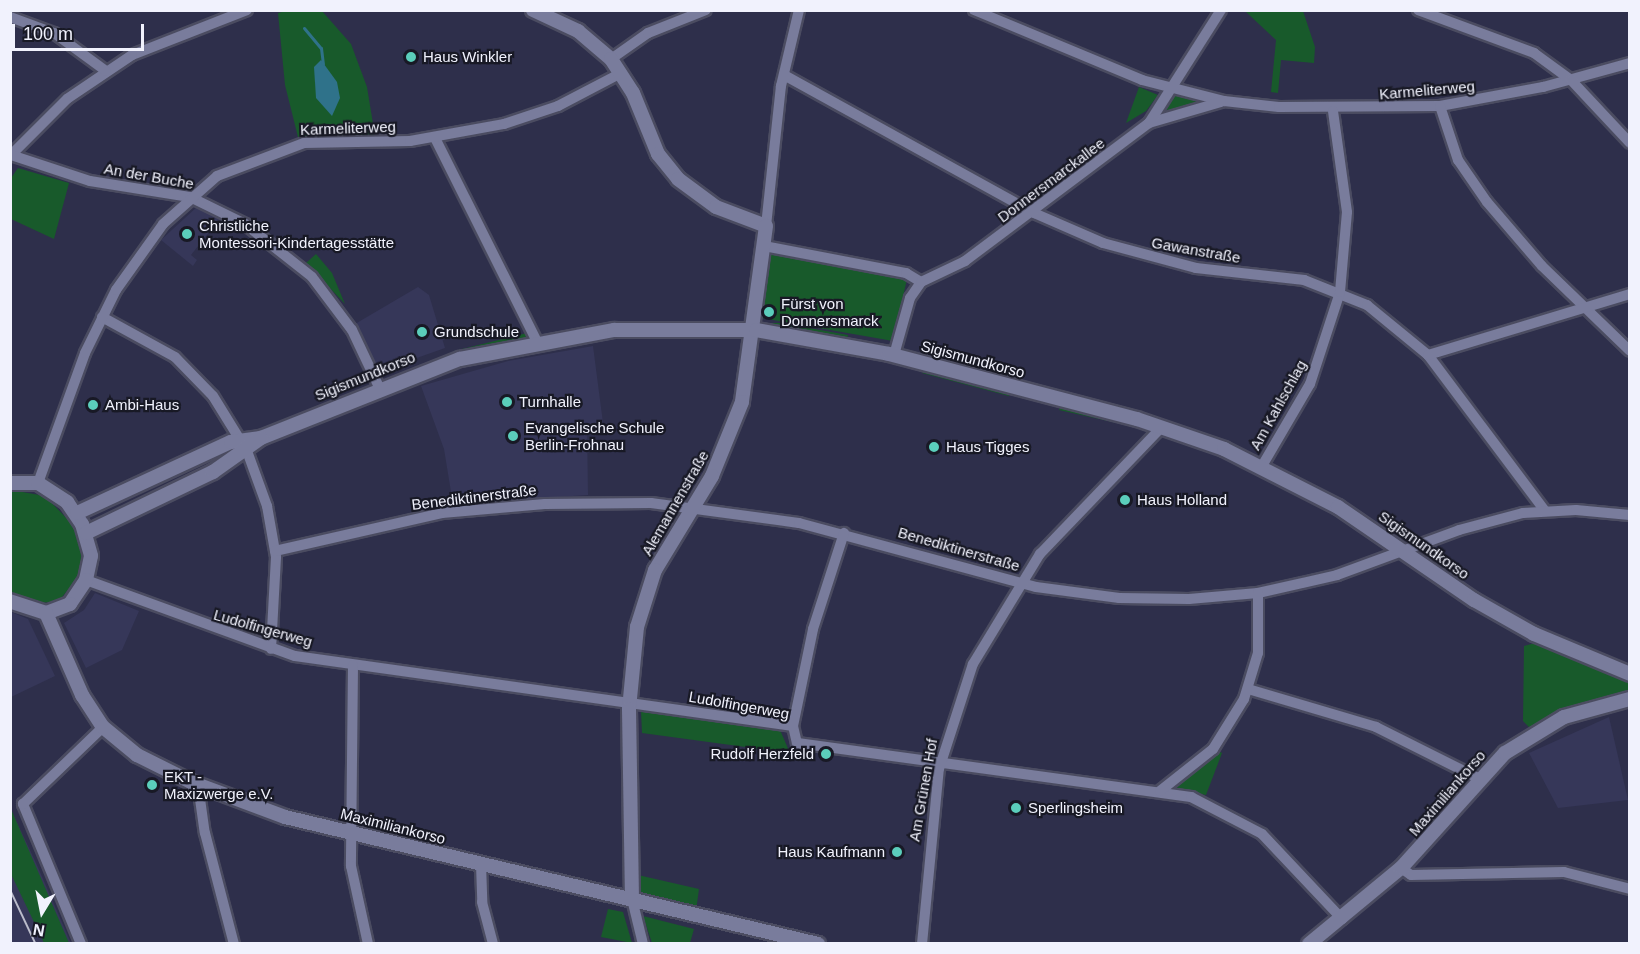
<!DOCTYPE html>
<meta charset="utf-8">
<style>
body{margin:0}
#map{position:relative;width:1640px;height:954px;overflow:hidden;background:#2e2f4b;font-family:Arial,sans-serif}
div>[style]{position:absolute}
.built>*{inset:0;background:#363759}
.green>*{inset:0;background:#185a2b}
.water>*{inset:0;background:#2f728a}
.stream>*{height:3px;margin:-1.5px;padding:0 1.5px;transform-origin:1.5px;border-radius:1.5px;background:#2f728a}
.roads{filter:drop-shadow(2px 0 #4b4c61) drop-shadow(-2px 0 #4b4c61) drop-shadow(0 2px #4b4c61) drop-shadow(0 -2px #4b4c61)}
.minor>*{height:10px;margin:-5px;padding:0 5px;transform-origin:5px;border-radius:5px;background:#797c9c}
.tertiary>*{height:14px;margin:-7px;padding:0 7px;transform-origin:7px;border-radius:7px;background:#797c9c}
.tram>*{height:1.5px;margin:-0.75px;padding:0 0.75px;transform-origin:0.75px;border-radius:0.75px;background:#bbbccb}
.dots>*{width:16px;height:16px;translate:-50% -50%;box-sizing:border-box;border:3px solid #181925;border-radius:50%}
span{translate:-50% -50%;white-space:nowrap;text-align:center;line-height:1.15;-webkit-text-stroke:4.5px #181925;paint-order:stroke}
.poi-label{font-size:15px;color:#f1f2fd}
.left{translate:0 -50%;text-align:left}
.right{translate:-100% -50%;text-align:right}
.street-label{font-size:15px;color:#f1f2fd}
.frame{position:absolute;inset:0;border:12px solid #f1f2fd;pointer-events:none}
.north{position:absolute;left:12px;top:882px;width:60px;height:60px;-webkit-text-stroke:4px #181925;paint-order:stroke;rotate:190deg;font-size:16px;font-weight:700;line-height:24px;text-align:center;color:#f1f2fd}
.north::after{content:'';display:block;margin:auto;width:21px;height:27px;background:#f1f2fd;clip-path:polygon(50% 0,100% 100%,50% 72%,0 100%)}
.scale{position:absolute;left:12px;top:24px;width:132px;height:27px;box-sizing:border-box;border:3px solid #f1f2fd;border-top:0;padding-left:8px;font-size:18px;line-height:21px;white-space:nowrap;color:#f1f2fd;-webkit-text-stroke:4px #181925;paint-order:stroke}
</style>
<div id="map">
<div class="built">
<div style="clip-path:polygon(198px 206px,221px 217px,191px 255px,197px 260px,193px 266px,161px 240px)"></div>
<div style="clip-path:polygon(418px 287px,429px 295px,445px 348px,380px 371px,355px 324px)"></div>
<div style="clip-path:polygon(593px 346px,603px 423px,587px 424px,588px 495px,453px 504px,444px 449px,421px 386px,508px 361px)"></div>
<div style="clip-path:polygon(95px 593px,139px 611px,122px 650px,86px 668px,64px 623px,84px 610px)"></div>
<div style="clip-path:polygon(11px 612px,28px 619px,55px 676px,11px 697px)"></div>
<div style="clip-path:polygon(1609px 717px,1628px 800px,1558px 808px,1529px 753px)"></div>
<div style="clip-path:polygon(10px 808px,36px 863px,71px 943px,11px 943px)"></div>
</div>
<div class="green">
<div style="clip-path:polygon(286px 11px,322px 11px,351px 44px,367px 87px,375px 136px,298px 137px,285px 85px,278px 13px)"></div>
<div style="clip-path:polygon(1245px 11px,1303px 11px,1315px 47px,1314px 63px,1281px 60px,1278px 93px,1271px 92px,1276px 40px)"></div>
<div style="clip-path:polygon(1139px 87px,1158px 95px,1146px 111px,1126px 123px)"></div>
<div style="clip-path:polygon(1174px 94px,1201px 100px,1201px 102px,1168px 113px,1162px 108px)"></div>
<div style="clip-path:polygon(18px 168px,69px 183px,54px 239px,11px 219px,11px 178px)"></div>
<div style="clip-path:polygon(773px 252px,907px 279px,893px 341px,762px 318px,768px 258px)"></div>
<div style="clip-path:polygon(316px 254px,332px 273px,345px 304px,306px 263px)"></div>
<div style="clip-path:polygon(767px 323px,781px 323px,848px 335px,847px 339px)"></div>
<div style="clip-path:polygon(527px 333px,526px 338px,456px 355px,454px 351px)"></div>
<div style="clip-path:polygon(925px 369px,1010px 391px,1009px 396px,922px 373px)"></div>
<div style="clip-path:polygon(1061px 404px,1148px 428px,1148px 430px,1059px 410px)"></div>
<div style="clip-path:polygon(11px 490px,45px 496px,77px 529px,84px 554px,81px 573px,59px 601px,41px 603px,11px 592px)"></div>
<div style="clip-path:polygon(1535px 643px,1629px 683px,1629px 691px,1589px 701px,1530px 728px,1523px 721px,1524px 646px)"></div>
<div style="clip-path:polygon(641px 711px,780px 730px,790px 753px,642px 733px)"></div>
<div style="clip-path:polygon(1218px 751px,1222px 753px,1206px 795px,1174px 788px)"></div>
<div style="clip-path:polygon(11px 809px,69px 943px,44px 943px,11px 874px)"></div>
<div style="clip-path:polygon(638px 875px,699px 889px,696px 911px,639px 895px)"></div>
<div style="clip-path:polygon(608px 909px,623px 912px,632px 943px,601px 937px)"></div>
<div style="clip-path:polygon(643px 916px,694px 929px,690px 943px,652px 943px)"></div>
</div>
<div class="water">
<div style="clip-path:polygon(321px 60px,337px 82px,340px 98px,332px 116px,316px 98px,314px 67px)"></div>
</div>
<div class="stream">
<div style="left:304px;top:28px;width:26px;rotate:50deg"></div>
<div style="left:321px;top:48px;width:16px;rotate:83deg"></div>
</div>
<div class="roads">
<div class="minor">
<div style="left:247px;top:10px;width:123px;rotate:158.6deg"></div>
<div style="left:132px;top:55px;width:78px;rotate:145.9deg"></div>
<div style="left:67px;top:99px;width:79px;rotate:135deg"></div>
<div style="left:11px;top:155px;width:83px;rotate:18.2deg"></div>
<div style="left:90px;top:181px;width:101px;rotate:9.1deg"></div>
<div style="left:190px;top:197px;width:61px;rotate:26.1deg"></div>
<div style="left:245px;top:224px;width:85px;rotate:38.3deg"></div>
<div style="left:312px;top:277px;width:66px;rotate:53deg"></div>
<div style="left:352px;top:330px;width:63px;rotate:64.7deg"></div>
<div style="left:974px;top:10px;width:182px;rotate:22.6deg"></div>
<div style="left:1142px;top:80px;width:85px;rotate:14.4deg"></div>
<div style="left:1224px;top:101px;width:55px;rotate:6.2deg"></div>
<div style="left:1279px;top:107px;width:161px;rotate:-0.4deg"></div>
<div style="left:1440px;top:106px;width:105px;rotate:-10.5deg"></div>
<div style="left:1543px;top:87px;width:90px;rotate:-15.4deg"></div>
<div style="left:1418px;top:10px;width:124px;rotate:20.3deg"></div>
<div style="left:1534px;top:53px;width:46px;rotate:36.1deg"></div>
<div style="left:1571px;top:80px;width:86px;rotate:46.9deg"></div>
<div style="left:10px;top:17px;width:47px;rotate:20deg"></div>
<div style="left:54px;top:33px;width:64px;rotate:36.2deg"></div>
<div style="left:611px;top:59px;width:45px;rotate:-35.1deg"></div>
<div style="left:648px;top:33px;width:62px;rotate:-21.6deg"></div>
<div style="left:784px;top:75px;width:286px;rotate:28.9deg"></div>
<div style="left:1034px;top:213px;width:75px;rotate:23.5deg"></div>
<div style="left:1103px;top:243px;width:96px;rotate:15deg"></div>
<div style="left:1196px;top:268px;width:109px;rotate:6.3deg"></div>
<div style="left:1304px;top:280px;width:68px;rotate:21.6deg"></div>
<div style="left:1367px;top:305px;width:79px;rotate:39.3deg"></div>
<div style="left:1428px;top:355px;width:195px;rotate:53.1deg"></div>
<div style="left:1440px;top:106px;width:57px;rotate:71.6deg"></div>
<div style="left:1458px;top:160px;width:51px;rotate:55.4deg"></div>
<div style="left:1487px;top:202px;width:84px;rotate:49.3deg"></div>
<div style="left:1542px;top:266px;width:122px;rotate:44deg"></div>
<div style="left:1149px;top:123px;width:75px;rotate:-16.3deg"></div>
<div style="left:435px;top:138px;width:226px;rotate:63.4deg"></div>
<div style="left:766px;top:226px;width:141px;rotate:-83.9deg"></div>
<div style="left:781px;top:86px;width:78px;rotate:-76.7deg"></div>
<div style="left:764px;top:246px;width:145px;rotate:10.8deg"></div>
<div style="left:906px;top:273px;width:17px;rotate:31deg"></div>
<div style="left:102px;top:317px;width:83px;rotate:28.7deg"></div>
<div style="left:175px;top:357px;width:54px;rotate:45.7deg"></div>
<div style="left:213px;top:396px;width:65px;rotate:58.3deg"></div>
<div style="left:247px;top:451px;width:59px;rotate:70deg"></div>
<div style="left:267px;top:506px;width:52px;rotate:80deg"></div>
<div style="left:276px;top:557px;width:92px;rotate:93.1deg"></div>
<div style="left:894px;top:355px;width:59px;rotate:-74.3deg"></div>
<div style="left:910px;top:298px;width:19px;rotate:-55deg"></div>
<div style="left:921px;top:282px;width:49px;rotate:-25.5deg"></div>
<div style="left:965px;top:261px;width:230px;rotate:-36.9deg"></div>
<div style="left:1149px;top:123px;width:134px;rotate:-57.5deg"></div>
<div style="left:1428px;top:355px;width:211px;rotate:-16.8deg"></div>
<div style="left:1262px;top:466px;width:95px;rotate:-59.7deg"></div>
<div style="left:1310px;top:384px;width:97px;rotate:-71.9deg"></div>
<div style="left:1340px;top:292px;width:80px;rotate:-85deg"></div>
<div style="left:1347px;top:212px;width:102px;rotate:-97.9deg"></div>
<div style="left:38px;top:483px;width:138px;rotate:-70.1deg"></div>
<div style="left:85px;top:353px;width:70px;rotate:-63.8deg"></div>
<div style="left:116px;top:290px;width:81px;rotate:-54.5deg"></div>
<div style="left:163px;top:224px;width:72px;rotate:-41.6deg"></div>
<div style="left:217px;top:176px;width:93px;rotate:-20.8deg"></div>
<div style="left:304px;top:143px;width:106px;rotate:-1.1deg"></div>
<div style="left:410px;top:141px;width:96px;rotate:-10.3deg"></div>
<div style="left:504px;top:124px;width:57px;rotate:-18.4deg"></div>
<div style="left:558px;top:106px;width:71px;rotate:-27.6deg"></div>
<div style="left:275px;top:551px;width:171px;rotate:-12.8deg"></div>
<div style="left:442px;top:513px;width:103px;rotate:-5deg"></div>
<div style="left:545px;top:504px;width:106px;rotate:-0.5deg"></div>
<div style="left:651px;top:503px;width:149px;rotate:7.7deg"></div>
<div style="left:799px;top:523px;width:245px;rotate:15.1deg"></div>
<div style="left:1036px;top:587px;width:84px;rotate:7.5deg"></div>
<div style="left:1119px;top:598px;width:70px;rotate:0.8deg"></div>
<div style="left:1189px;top:599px;width:69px;rotate:-5deg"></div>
<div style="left:1258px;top:593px;width:81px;rotate:-12.8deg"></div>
<div style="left:1337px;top:575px;width:130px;rotate:-20.2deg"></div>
<div style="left:1459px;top:530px;width:66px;rotate:-14.9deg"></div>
<div style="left:1523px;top:513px;width:53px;rotate:-3.2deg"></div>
<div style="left:1576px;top:510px;width:54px;rotate:5.3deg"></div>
<div style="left:86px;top:580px;width:222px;rotate:20deg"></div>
<div style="left:295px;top:656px;width:503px;rotate:8deg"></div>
<div style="left:793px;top:726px;width:17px;rotate:77deg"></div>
<div style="left:797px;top:743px;width:398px;rotate:7.8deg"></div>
<div style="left:1191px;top:797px;width:80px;rotate:27.5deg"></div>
<div style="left:1262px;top:834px;width:117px;rotate:46.7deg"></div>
<div style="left:353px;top:665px;width:201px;rotate:90.6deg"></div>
<div style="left:351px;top:866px;width:80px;rotate:77.7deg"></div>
<div style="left:1248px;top:689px;width:134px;rotate:16.5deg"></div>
<div style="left:1376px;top:727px;width:114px;rotate:26.6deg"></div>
<div style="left:793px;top:726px;width:99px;rotate:-78.3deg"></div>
<div style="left:813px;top:629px;width:101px;rotate:-72.1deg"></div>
<div style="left:204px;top:787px;width:13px;rotate:108deg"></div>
<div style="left:200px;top:799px;width:34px;rotate:82deg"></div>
<div style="left:205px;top:833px;width:115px;rotate:75.4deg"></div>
<div style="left:1160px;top:791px;width:68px;rotate:-38.4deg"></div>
<div style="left:1213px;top:749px;width:59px;rotate:-58.2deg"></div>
<div style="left:1244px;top:699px;width:48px;rotate:-73.1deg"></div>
<div style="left:1258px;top:653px;width:60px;rotate:-90deg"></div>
<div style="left:481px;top:864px;width:38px;rotate:88deg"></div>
<div style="left:482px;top:902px;width:43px;rotate:75.3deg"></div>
<div style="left:1401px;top:868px;width:12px;rotate:35deg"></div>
<div style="left:1411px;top:875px;width:153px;rotate:-1.1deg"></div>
<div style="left:1564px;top:872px;width:68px;rotate:14.4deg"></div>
<div style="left:632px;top:899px;width:46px;rotate:76.3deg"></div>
<div style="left:81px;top:944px;width:152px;rotate:-112.5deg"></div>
<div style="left:23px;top:804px;width:111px;rotate:-43.9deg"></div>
<div style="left:922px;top:944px;width:176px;rotate:-84.5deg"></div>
<div style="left:939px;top:769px;width:110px;rotate:-72.1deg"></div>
<div style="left:973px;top:664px;width:129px;rotate:-58.7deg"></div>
<div style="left:1040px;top:554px;width:176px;rotate:-46.2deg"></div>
</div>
<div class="tertiary">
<div style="left:533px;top:10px;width:50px;rotate:25deg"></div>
<div style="left:578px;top:31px;width:43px;rotate:40.3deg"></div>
<div style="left:611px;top:59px;width:40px;rotate:57.1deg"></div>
<div style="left:633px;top:93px;width:66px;rotate:67.7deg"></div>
<div style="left:658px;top:154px;width:32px;rotate:51deg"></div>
<div style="left:678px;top:179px;width:47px;rotate:36.4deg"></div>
<div style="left:716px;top:207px;width:53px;rotate:20.8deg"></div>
<div style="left:766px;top:226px;width:178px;rotate:97.8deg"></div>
<div style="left:742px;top:402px;width:80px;rotate:112.1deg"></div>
<div style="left:712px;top:476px;width:110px;rotate:121.2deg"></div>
<div style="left:655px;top:570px;width:60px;rotate:107.5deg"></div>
<div style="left:637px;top:627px;width:82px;rotate:95.6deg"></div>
<div style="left:629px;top:709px;width:190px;rotate:89.1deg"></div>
<div style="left:10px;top:483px;width:28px"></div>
<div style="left:38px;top:483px;width:35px;rotate:33deg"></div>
<div style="left:67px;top:502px;width:27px;rotate:56deg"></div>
<div style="left:82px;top:524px;width:33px;rotate:74deg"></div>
<div style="left:91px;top:556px;width:25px;rotate:102deg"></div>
<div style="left:86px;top:580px;width:29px;rotate:124deg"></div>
<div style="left:70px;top:604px;width:26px;rotate:159deg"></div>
<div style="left:46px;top:613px;width:38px;rotate:-162deg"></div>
<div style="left:77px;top:513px;width:170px;rotate:-24.8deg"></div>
<div style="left:231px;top:442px;width:30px;rotate:-8deg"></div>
<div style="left:261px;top:438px;width:214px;rotate:-21.7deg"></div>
<div style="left:460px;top:359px;width:157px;rotate:-10.7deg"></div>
<div style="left:614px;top:330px;width:142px"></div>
<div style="left:756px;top:330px;width:135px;rotate:10.2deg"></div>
<div style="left:889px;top:354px;width:256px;rotate:14.7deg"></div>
<div style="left:1137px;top:419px;width:92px;rotate:19deg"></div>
<div style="left:1224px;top:449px;width:128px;rotate:27deg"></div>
<div style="left:1338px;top:507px;width:165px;rotate:34.4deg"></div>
<div style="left:1474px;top:600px;width:69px;rotate:29.5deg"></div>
<div style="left:1534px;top:634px;width:104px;rotate:22.6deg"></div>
<div style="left:86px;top:533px;width:141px;rotate:-25.7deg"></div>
<div style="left:213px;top:472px;width:59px;rotate:-35.3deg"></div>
<div style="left:46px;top:613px;width:90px;rotate:66.3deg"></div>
<div style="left:82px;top:695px;width:38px;rotate:57deg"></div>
<div style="left:103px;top:727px;width:44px;rotate:39.5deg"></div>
<div style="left:137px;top:755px;width:60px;rotate:26.6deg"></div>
<div style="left:191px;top:782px;width:100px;rotate:20.4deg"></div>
<div style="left:285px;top:817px;width:548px;rotate:13.4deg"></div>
<div style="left:1309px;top:944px;width:119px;rotate:-39.6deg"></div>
<div style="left:1401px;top:868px;width:155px;rotate:-47.9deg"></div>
<div style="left:1505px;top:753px;width:69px;rotate:-31.4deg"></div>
<div style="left:1564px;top:717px;width:68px;rotate:-15.3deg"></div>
</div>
</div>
<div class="tram">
<div style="left:10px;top:889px;width:61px;rotate:64.7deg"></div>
</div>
<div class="dots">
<div style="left:411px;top:57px;background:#5bcebb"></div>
<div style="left:187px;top:234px;background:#5bcebb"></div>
<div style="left:769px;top:312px;background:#5bcebb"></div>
<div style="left:422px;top:332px;background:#5bcebb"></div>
<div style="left:507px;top:402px;background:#5bcebb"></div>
<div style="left:93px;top:405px;background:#5bcebb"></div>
<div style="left:513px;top:436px;background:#5bcebb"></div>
<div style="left:934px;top:447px;background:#5bcebb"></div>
<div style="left:1125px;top:500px;background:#5bcebb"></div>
<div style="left:826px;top:754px;background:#5bcebb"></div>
<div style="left:152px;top:785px;background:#5bcebb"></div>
<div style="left:1016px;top:808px;background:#5bcebb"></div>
<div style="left:897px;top:852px;background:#5bcebb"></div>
</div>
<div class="poi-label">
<span class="left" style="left:423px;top:57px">Haus Winkler</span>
<span class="left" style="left:199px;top:234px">Christliche<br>Montessori-Kindertagesstätte</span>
<span class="left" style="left:781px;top:312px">Fürst von<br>Donnersmarck</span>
<span class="left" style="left:434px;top:332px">Grundschule</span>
<span class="left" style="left:519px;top:402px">Turnhalle</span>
<span class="left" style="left:105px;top:405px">Ambi-Haus</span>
<span class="left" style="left:525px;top:436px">Evangelische Schule<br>Berlin-Frohnau</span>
<span class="left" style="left:946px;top:447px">Haus Tigges</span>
<span class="left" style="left:1137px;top:500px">Haus Holland</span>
<span class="right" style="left:814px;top:754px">Rudolf Herzfeld</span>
<span class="left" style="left:164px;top:785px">EKT -<br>Maxizwerge e.V.</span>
<span class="left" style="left:1028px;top:808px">Sperlingsheim</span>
<span class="right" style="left:885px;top:852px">Haus Kaufmann</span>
</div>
<div class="street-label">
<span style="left:1427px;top:90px;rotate:-5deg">Karmeliterweg</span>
<span style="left:348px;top:128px;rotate:-2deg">Karmeliterweg</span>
<span style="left:149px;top:176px;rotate:10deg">An der Buche</span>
<span style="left:1051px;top:180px;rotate:-37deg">Donnersmarckallee</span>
<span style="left:1196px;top:250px;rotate:10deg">Gawanstraße</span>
<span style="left:973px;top:359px;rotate:15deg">Sigismundkorso</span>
<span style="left:365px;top:376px;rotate:-22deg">Sigismundkorso</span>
<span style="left:1278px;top:405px;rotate:-61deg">Am Kahlschlag</span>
<span style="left:474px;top:497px;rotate:-7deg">Benediktinerstraße</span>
<span style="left:675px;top:503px;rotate:-60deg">Alemannenstraße</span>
<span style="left:1424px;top:545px;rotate:35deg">Sigismundkorso</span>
<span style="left:959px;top:549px;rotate:16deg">Benediktinerstraße</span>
<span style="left:263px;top:628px;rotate:16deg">Ludolfingerweg</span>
<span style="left:739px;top:705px;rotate:10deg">Ludolfingerweg</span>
<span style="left:923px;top:790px;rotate:-80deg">Am Grünen Hof</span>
<span style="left:1447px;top:793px;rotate:-49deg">Maximiliankorso</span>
<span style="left:393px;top:826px;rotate:14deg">Maximiliankorso</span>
</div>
<div class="frame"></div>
<div class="north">N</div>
<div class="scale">100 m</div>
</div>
